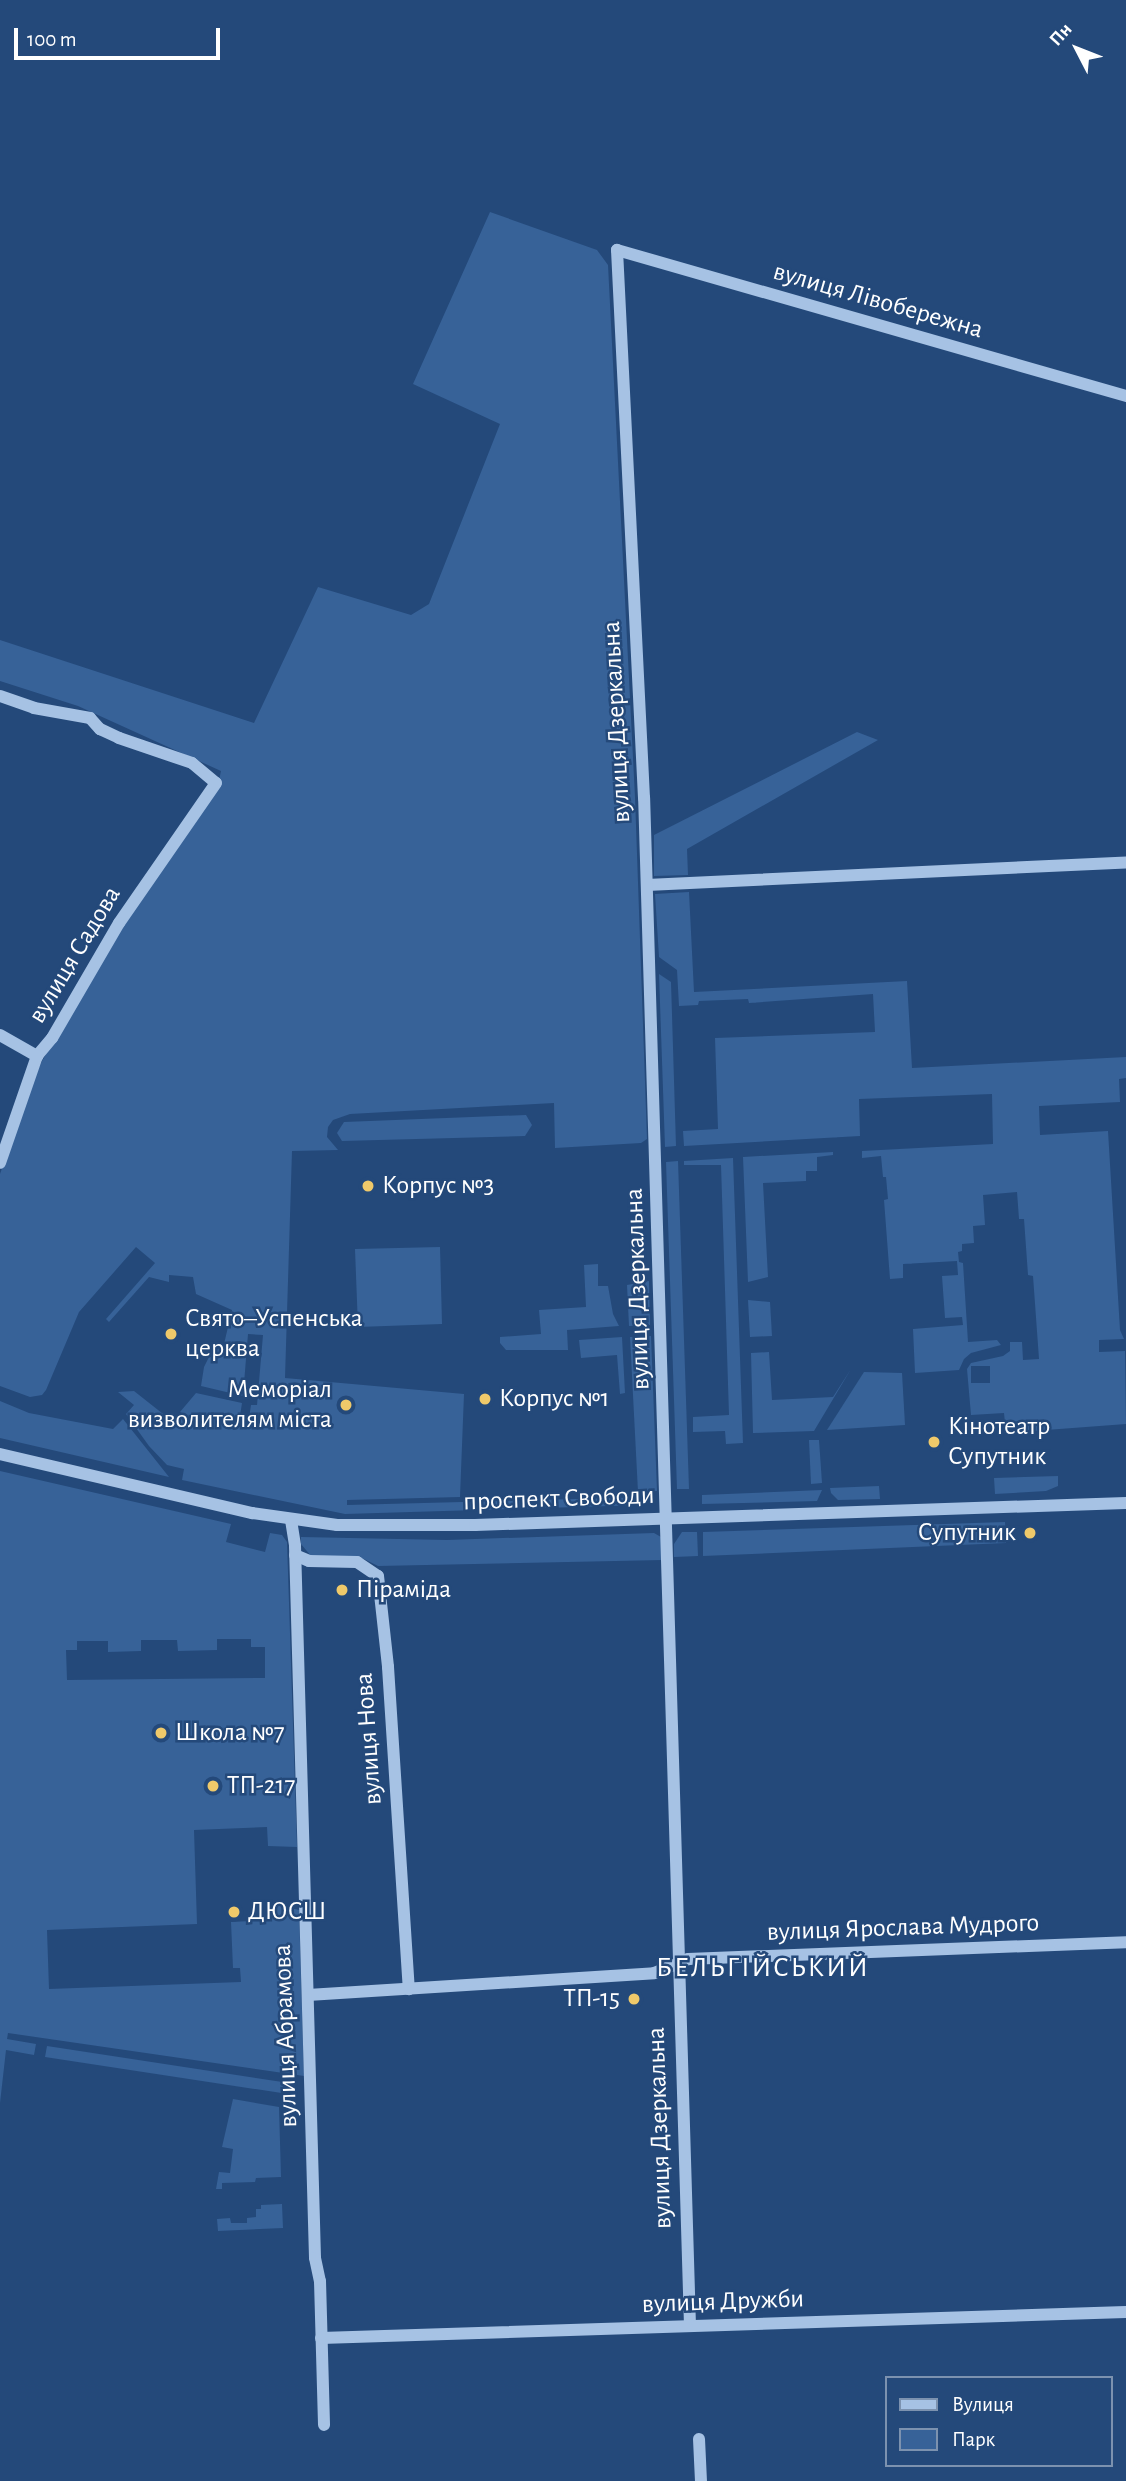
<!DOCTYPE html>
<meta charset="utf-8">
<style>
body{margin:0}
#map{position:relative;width:1126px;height:2481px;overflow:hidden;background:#24497a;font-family:"Alegreya Sans",sans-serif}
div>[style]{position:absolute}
.green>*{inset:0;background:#376298}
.minor>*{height:12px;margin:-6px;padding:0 6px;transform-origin:6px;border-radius:6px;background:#a6c2e4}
.dots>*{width:19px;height:19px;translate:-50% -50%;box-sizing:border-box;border:4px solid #24497a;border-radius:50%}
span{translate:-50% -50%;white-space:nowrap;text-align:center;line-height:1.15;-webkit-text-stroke:5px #24497a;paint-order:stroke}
.street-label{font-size:26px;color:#fff}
.poi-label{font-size:26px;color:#fff}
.left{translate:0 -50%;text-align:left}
.right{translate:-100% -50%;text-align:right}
.neighbourhood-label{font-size:28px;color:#fff;letter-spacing:2px}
.legend{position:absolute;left:885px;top:2376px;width:228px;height:91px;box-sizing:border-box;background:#24497a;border:2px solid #7c92af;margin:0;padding:9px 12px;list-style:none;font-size:21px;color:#fff}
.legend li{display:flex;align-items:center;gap:14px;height:35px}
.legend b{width:35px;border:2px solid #7c92af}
.north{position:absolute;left:1042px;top:14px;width:70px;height:70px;-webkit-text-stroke:5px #24497a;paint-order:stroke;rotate:312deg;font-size:19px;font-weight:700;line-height:28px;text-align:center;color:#fff}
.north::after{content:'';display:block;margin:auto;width:24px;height:32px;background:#fff;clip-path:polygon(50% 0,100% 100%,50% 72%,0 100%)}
.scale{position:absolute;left:14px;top:28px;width:206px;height:32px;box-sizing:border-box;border:4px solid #fff;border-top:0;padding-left:9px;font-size:21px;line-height:24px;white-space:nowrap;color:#fff;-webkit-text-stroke:5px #24497a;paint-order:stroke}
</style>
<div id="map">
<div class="green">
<div style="clip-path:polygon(490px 212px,597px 250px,608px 265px,635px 797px,647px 1139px,641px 1143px,555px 1148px,554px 1103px,350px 1114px,333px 1120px,328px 1127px,327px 1137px,338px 1150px,292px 1151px,285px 1378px,464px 1394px,460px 1497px,347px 1500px,347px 1505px,654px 1497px,645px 1505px,345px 1514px,182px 1480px,184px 1469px,167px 1465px,149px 1446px,126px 1414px,134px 1405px,118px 1392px,134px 1391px,172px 1421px,178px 1415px,188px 1427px,194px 1420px,180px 1412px,196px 1393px,242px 1403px,239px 1423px,248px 1425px,251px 1405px,257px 1405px,263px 1335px,248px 1334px,243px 1396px,201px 1386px,204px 1367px,210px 1355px,224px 1344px,232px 1310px,196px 1294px,193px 1277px,169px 1275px,169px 1282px,149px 1277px,109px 1322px,106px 1319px,155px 1263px,136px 1247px,79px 1312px,46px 1390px,42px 1395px,30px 1397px,0 1386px,0 1174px,29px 1090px,42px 1061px,123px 925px,218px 785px,221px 771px,78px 706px,0 681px,0 640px,254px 723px,318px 587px,411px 615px,429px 604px,500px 424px,413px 384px)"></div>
<div style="clip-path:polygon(857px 732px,878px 740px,687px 849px,688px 875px,654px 876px,654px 835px)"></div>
<div style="clip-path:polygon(evenodd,689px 892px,694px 992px,907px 981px,912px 1068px,1126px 1057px,1126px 1078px,1119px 1079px,1120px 1102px,1039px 1106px,1040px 1135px,1108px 1131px,1120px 1330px,1124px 1339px,1099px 1340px,1099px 1352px,1125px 1351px,1126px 1424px,1006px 1433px,1004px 1413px,971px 1415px,967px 1369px,971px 1363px,1003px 1356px,1010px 1351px,1010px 1342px,1022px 1342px,1023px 1360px,1039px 1359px,1033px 1276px,1028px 1275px,1024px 1219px,1019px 1219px,1017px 1192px,983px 1195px,985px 1225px,973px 1226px,974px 1243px,962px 1244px,962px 1251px,958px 1252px,959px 1262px,963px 1263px,968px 1342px,997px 1340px,1001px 1345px,971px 1353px,964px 1359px,959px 1370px,915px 1373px,913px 1329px,963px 1325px,962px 1317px,945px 1318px,942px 1276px,958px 1275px,957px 1261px,903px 1264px,903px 1278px,890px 1279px,884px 1200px,888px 1199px,886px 1177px,883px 1177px,881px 1156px,862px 1158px,862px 1151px,993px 1144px,992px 1094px,859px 1099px,860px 1136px,684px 1146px,683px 1131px,718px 1129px,715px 1038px,875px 1032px,873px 994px,749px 1003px,748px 999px,699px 1001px,698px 1005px,679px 1006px,677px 970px,659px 957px,655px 894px,689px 892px,971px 1366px,990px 1366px,990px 1383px,971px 1383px,971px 1366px)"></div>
<div style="clip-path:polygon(659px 974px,671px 982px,676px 1146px,665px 1147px)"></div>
<div style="clip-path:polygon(526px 1115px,532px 1125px,525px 1136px,342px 1141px,337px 1133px,344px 1122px)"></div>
<div style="clip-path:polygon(833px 1152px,833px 1155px,817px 1157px,817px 1171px,806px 1171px,806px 1181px,763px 1183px,768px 1277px,748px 1282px,743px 1157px)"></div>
<div style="clip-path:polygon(733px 1158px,743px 1443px,726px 1444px,725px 1431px,693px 1432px,693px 1417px,729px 1415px,721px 1165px,684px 1165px,684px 1161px)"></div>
<div style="clip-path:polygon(678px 1161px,689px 1489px,677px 1489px,666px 1162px)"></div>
<div style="clip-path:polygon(440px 1247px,442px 1324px,358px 1327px,355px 1249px)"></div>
<div style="clip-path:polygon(598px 1264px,598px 1286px,608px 1286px,613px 1314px,619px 1326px,567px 1330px,568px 1350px,506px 1350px,500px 1343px,500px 1337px,541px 1334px,539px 1310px,586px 1307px,584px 1265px)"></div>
<div style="clip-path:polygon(649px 1281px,650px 1325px,629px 1326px,627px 1285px)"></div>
<div style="clip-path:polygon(748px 1300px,770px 1302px,772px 1336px,750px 1337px)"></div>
<div style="clip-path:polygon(651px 1336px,657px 1491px,638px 1492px,630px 1337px)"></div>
<div style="clip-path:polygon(622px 1337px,625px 1393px,620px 1394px,617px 1355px,581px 1358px,579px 1340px)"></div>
<div style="clip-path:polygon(769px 1352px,772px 1400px,833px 1397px,851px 1369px,814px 1431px,753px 1433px,751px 1353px)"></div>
<div style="clip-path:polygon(864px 1372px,902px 1373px,905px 1425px,827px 1430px)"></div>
<div style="clip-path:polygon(0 1401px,29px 1413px,113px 1429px,123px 1419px,169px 1477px,0 1438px)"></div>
<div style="clip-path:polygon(809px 1440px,819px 1440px,822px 1483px,811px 1484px)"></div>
<div style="clip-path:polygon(evenodd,0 1471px,231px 1524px,226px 1542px,265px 1552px,270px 1533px,282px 1535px,287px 1542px,297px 1847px,268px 1846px,267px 1827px,194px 1830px,197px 1924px,47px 1930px,49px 1989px,241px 1982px,240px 1968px,233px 1968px,231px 1922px,270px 1920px,270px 1903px,299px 1910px,304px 2076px,8px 2033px,7px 2039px,36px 2044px,34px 2055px,6px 2050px,0 2103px,0 1471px,217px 1639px,251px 1639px,251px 1647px,265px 1647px,265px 1678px,67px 1680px,66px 1650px,77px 1650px,77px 1641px,108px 1641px,108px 1652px,141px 1651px,141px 1640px,177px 1640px,178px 1651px,217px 1650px,217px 1639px)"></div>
<div style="clip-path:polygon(1058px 1476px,1058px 1486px,1046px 1491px,995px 1494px,994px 1478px)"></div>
<div style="clip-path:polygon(879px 1486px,880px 1499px,838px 1500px,831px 1493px,830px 1488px)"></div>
<div style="clip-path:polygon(822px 1490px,817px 1501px,702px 1504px,702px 1495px)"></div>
<div style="clip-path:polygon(1005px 1522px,1006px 1543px,703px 1556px,703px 1532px)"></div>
<div style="clip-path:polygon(682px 1532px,697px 1532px,698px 1556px,674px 1557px,674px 1544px)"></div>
<div style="clip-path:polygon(654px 1533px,661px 1537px,663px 1560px,378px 1566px,364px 1559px,311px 1556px,301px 1544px,301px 1537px,447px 1540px)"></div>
<div style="clip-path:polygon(47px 2046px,289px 2083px,288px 2094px,45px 2057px)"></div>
<div style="clip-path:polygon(233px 2099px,279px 2107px,281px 2177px,256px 2178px,255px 2182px,222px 2183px,222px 2189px,216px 2189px,219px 2172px,230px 2173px,233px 2149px,222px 2147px)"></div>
<div style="clip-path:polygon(282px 2204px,283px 2228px,218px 2231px,217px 2219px,230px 2218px,231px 2223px,247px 2223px,247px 2218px,256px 2217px,256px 2209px,261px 2209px,261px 2205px)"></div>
</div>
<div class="minor">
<div style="left:0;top:696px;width:36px;rotate:19deg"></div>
<div style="left:34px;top:708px;width:57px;rotate:10.1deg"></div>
<div style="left:90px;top:718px;width:15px;rotate:48deg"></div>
<div style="left:100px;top:729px;width:21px;rotate:25deg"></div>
<div style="left:119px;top:738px;width:77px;rotate:18.9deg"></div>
<div style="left:192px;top:763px;width:31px;rotate:40deg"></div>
<div style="left:216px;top:783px;width:170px;rotate:124.7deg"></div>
<div style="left:119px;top:923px;width:133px;rotate:120.2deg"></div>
<div style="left:52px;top:1038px;width:23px;rotate:130deg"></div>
<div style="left:37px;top:1056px;width:113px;rotate:109.1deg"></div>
<div style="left:647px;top:885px;width:480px;rotate:-2.7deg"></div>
<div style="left:0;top:1035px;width:43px;rotate:29.6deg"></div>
<div style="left:0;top:1454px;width:259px;rotate:13.2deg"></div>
<div style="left:252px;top:1513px;width:86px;rotate:8deg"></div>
<div style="left:337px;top:1525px;width:138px"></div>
<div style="left:475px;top:1525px;width:651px;rotate:-1.94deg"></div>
<div style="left:291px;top:1520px;width:26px;rotate:81deg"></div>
<div style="left:295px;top:1546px;width:712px;rotate:88.39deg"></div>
<div style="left:315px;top:2258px;width:24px;rotate:78deg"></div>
<div style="left:320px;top:2281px;width:144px;rotate:88.4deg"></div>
<div style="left:295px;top:1555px;width:15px;rotate:23deg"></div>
<div style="left:309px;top:1561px;width:48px;rotate:1.2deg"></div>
<div style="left:357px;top:1562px;width:25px;rotate:34deg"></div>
<div style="left:378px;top:1576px;width:92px;rotate:83.7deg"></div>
<div style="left:388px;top:1667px;width:323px;rotate:86.3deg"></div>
<div style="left:308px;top:1995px;width:347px;rotate:-3.6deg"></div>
<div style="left:654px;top:1973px;width:37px;rotate:-22deg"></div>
<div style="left:688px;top:1959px;width:438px;rotate:-2.2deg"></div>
<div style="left:690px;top:2326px;width:1529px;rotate:-91.72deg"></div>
<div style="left:644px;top:798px;width:549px;rotate:-92.82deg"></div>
<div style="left:617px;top:250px;width:530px;rotate:16deg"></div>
<div style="left:321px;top:2338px;width:805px;rotate:-1.85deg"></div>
<div style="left:699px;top:2439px;width:42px;rotate:87.3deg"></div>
</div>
<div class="dots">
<div style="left:368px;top:1186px;background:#efc96a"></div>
<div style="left:171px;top:1334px;background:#efc96a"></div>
<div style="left:485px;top:1399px;background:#efc96a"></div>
<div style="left:346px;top:1405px;background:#efc96a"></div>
<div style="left:934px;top:1442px;background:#efc96a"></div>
<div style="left:1030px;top:1533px;background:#efc96a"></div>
<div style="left:342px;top:1590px;background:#efc96a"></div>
<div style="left:161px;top:1733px;background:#efc96a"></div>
<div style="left:213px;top:1786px;background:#efc96a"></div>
<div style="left:234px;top:1912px;background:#efc96a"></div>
<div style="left:634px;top:1999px;background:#efc96a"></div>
</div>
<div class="street-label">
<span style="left:878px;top:301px;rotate:16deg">вулиця Лівобережна</span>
<span style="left:617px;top:722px;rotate:-93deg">вулиця Дзеркальна</span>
<span style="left:75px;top:955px;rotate:-59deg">вулиця Садова</span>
<span style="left:638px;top:1289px;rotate:-92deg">вулиця Дзеркальна</span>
<span style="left:559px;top:1499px;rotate:-2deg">проспект Свободи</span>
<span style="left:369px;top:1739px;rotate:-94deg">вулиця Нова</span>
<span style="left:903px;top:1928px;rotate:-2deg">вулиця Ярослава Мудрого</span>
<span style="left:286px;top:2036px;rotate:-92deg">вулиця Абрамова</span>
<span style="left:660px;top:2128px;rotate:-92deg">вулиця Дзеркальна</span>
<span style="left:723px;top:2302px;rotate:-2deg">вулиця Дружби</span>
</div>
<div class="poi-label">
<span class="left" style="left:382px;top:1186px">Корпус №3</span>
<span class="left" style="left:185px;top:1334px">Свято–Успенська<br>церква</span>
<span class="right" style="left:332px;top:1405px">Меморіал<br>визволителям міста</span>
<span class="left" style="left:499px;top:1399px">Корпус №1</span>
<span class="left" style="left:948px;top:1442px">Кінотеатр<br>Супутник</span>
<span class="right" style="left:1016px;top:1533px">Супутник</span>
<span class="left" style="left:356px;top:1590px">Піраміда</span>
<span class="left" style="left:175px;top:1733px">Школа №7</span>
<span class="left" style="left:227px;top:1786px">ТП-217</span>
<span class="left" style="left:248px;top:1912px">ДЮСШ</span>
<span class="right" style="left:620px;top:1999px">ТП-15</span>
</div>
<div class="neighbourhood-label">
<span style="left:763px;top:1968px">БЕЛЬГІЙСЬКИЙ</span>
</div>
<ul class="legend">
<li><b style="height:9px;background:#a6c2e4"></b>Вулиця</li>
<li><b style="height:19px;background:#376298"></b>Парк</li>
</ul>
<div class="north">Пн</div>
<div class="scale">100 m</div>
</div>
